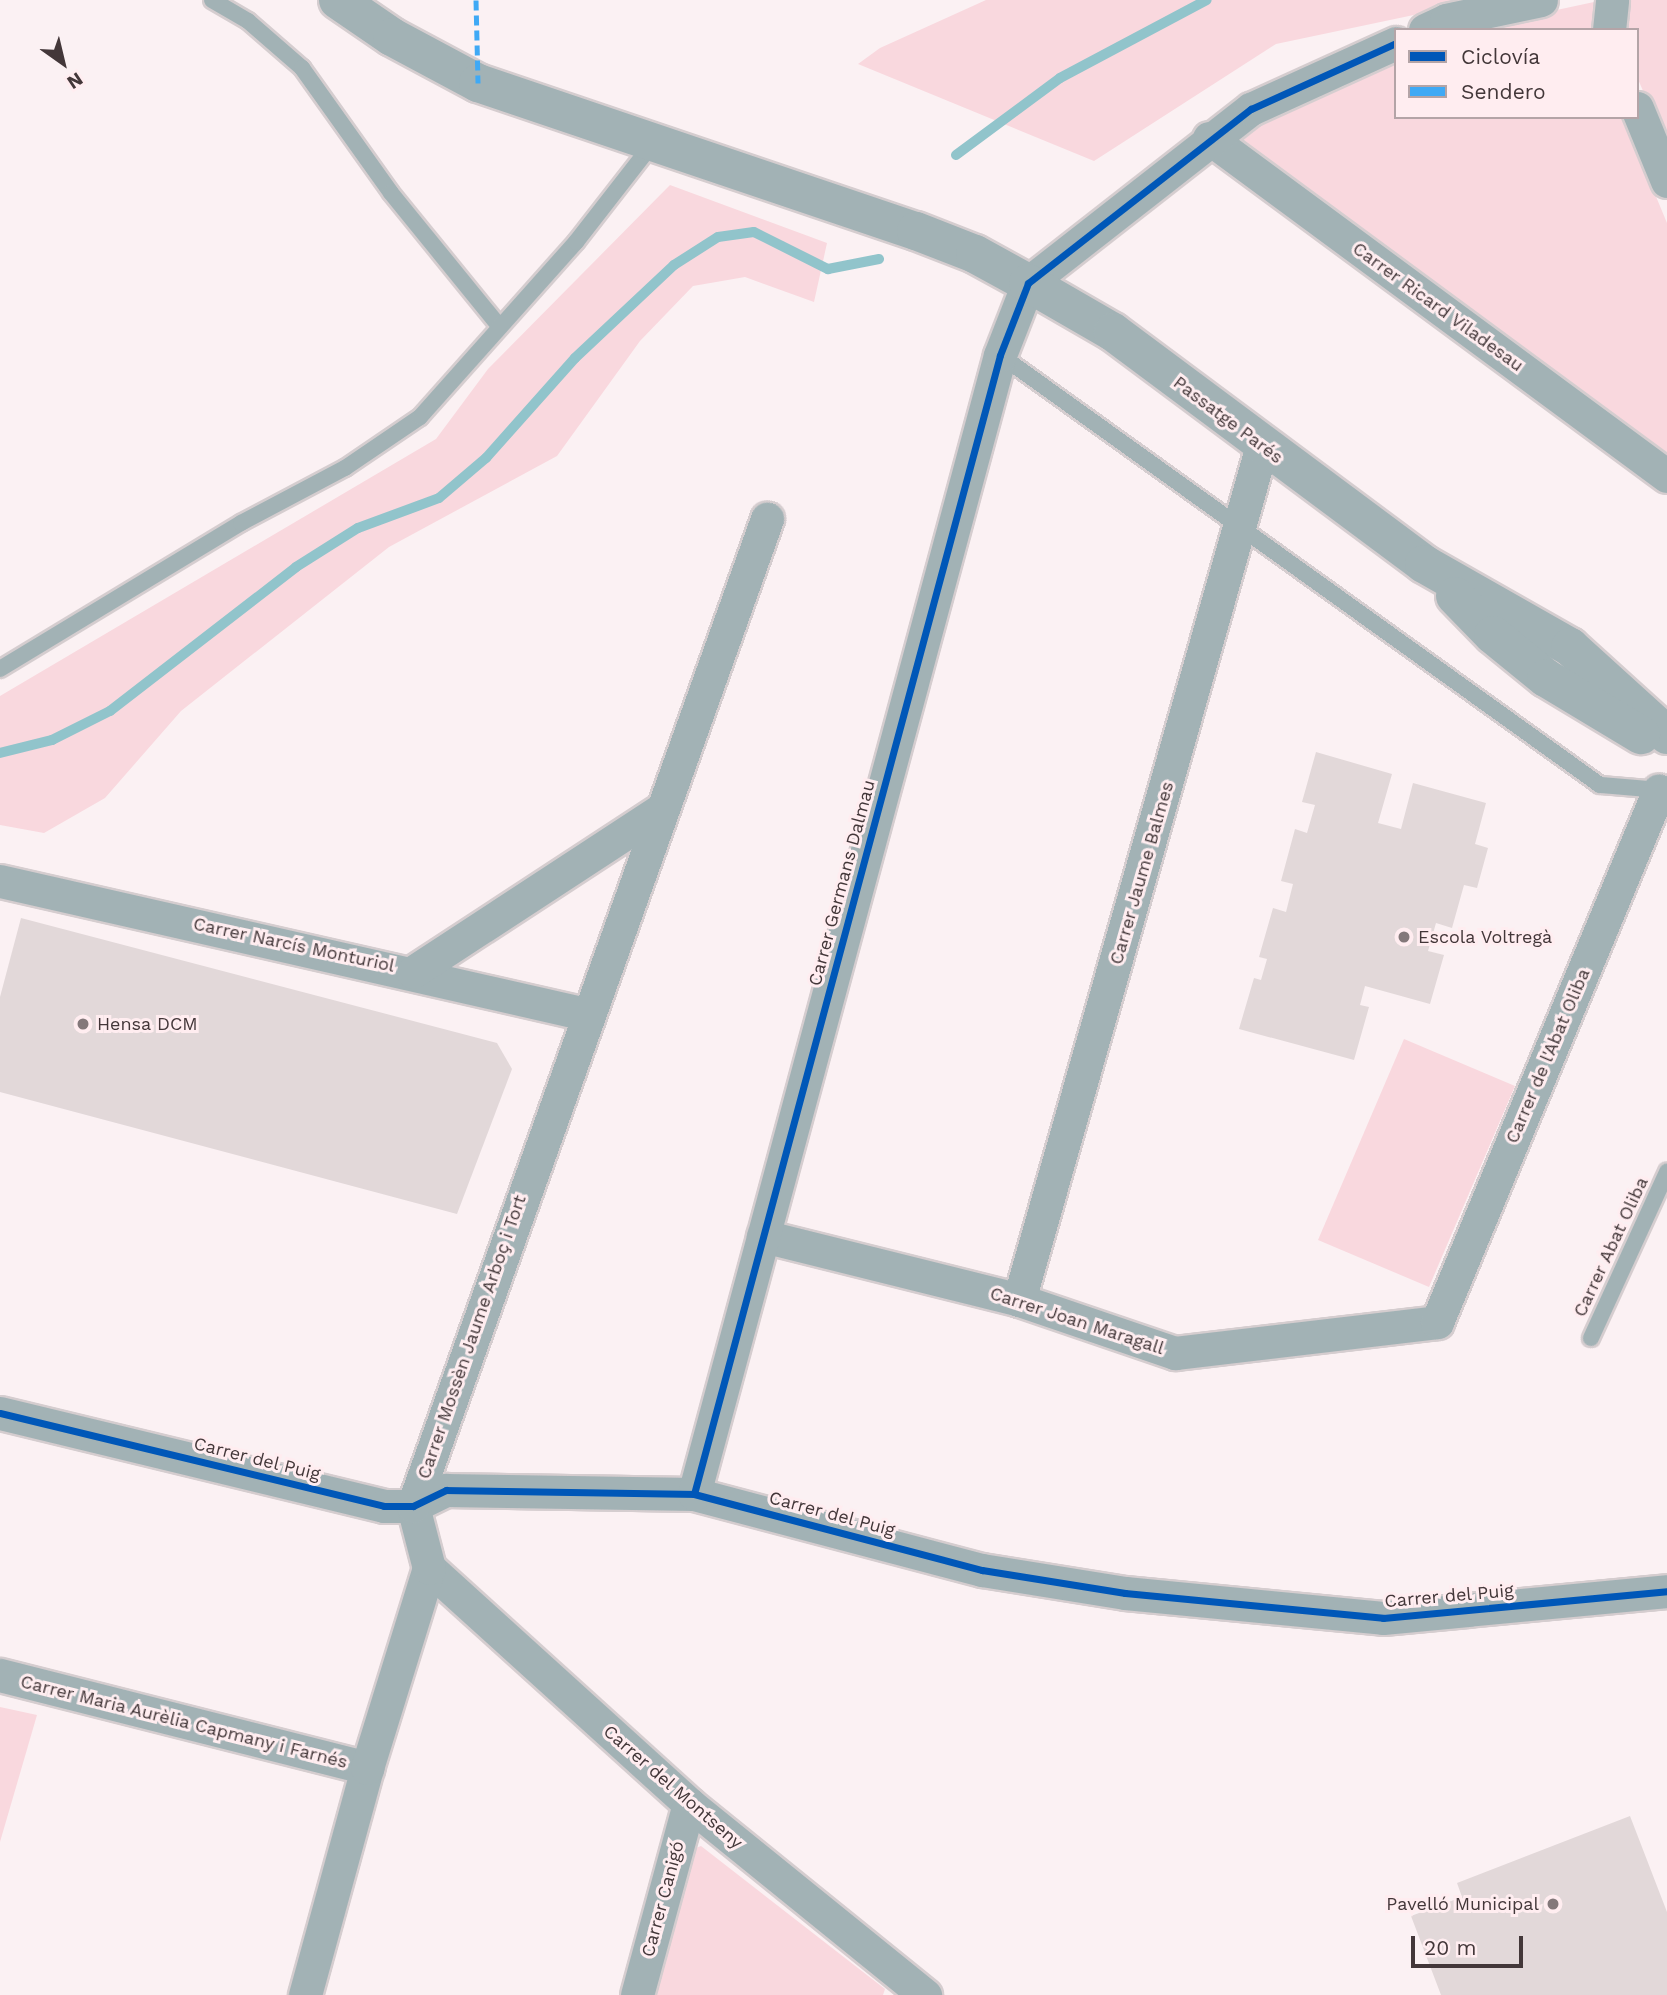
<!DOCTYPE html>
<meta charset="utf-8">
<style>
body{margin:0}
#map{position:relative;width:1667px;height:1995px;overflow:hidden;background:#fbf1f3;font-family:"Work Sans",sans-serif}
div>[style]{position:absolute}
.green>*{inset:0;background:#f9d8de}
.stream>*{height:10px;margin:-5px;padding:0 5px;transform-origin:5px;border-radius:5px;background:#91c4cb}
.building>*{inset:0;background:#e2d8d9}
.roads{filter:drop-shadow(2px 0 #d5cdcf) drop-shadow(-2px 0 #d5cdcf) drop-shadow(0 2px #d5cdcf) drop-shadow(0 -2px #d5cdcf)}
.service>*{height:16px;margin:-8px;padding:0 8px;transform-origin:8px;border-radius:8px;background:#a2b2b5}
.minor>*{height:33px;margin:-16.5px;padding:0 16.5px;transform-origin:16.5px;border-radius:16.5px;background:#a2b2b5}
.tertiary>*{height:38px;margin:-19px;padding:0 19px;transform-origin:19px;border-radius:19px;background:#a2b2b5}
.quiet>*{height:5px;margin-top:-2.5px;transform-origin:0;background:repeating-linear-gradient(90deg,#3fa9f5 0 10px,transparent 0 15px)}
.cycleway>*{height:7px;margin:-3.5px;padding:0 3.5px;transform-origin:3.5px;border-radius:3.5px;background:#0057b8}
.dots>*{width:19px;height:19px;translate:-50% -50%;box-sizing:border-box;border:4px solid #ffedf0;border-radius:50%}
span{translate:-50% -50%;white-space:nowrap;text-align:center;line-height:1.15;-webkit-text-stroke:6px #ffedf0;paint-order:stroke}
.street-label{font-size:18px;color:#433739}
.poi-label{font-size:18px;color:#433739}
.left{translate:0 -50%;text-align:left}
.right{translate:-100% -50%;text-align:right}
.legend{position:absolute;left:1394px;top:28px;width:245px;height:91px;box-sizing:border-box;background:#ffedf0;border:2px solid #b4a4a7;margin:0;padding:9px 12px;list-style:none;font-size:21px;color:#433739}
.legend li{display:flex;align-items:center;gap:14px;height:35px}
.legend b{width:35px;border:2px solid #b4a4a7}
.north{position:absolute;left:28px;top:28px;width:70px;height:70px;-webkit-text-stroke:5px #ffedf0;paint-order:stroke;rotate:146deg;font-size:19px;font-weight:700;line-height:28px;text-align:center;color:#433739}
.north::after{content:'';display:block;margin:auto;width:24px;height:32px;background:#433739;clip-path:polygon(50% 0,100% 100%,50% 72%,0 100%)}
.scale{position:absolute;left:1411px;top:1936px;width:112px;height:32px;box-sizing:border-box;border:4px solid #433739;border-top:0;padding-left:9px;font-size:21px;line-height:24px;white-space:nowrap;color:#433739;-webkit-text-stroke:5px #ffedf0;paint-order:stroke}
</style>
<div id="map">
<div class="green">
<div style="clip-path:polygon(986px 0,1485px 0,1276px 44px,1094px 161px,858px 64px,880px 48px)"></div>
<div style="clip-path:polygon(1629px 0,1667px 0,1667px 146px,1637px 77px,1637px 30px,1623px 30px)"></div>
<div style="clip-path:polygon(1594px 2px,1592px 30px,1464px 30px)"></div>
<div style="clip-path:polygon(1396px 58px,1396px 117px,1623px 117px,1667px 223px,1667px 459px,1229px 140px)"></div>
<div style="clip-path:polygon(670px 185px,827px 243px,814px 302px,745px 277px,693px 286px,640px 341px,557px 456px,389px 547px,181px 711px,105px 798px,44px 833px,0 825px,0 696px,436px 439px,488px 369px)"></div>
<div style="clip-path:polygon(1404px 1039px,1515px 1086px,1429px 1287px,1318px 1240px)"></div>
<div style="clip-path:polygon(0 1707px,37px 1715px,0 1842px)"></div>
<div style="clip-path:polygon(701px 1846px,885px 1989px,883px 1995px,649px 1995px,686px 1852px)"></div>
</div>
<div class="stream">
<div style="left:956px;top:155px;width:129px;rotate:-36.5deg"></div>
<div style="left:1060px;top:78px;width:166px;rotate:-28deg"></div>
<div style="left:0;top:753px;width:54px;rotate:-14deg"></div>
<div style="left:52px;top:740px;width:65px;rotate:-26.6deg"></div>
<div style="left:110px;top:711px;width:235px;rotate:-37.7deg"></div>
<div style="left:296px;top:567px;width:73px;rotate:-32.2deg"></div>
<div style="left:358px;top:528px;width:86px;rotate:-20.3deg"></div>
<div style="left:439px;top:498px;width:62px;rotate:-40.4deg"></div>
<div style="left:486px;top:458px;width:134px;rotate:-48.3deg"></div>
<div style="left:575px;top:358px;width:136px;rotate:-43.2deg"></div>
<div style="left:674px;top:265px;width:52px;rotate:-32.5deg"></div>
<div style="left:718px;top:237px;width:36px;rotate:-8deg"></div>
<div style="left:754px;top:232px;width:83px;rotate:26.6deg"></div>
<div style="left:828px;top:269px;width:52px;rotate:-11.1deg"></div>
</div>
<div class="building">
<div style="clip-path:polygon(1316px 752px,1392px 774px,1378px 823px,1401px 829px,1413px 783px,1486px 803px,1475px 844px,1488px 848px,1477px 888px,1464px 885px,1452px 928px,1436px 923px,1428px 951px,1444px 955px,1430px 1004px,1365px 986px,1360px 1005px,1369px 1007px,1354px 1060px,1239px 1029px,1254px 978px,1261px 980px,1267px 959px,1259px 957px,1273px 908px,1286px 912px,1293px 884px,1281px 881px,1295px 829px,1307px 833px,1315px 805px,1302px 802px)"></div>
<div style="clip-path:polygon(21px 918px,497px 1043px,512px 1069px,457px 1214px,0 1092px,0 997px)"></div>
<div style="clip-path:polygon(1630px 1816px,1667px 1912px,1667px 1995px,1441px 1995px,1411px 1916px,1462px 1897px,1457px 1883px)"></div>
</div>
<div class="roads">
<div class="service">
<div style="left:212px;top:0;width:42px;rotate:30.3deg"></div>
<div style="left:248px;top:21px;width:72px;rotate:41deg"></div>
<div style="left:302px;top:68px;width:153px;rotate:54.5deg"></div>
<div style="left:391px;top:193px;width:171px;rotate:50.9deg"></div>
<div style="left:1000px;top:355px;width:738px;rotate:35.63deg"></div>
<div style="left:1600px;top:785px;width:61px;rotate:4.7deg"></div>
<div style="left:0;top:669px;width:282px;rotate:-31.2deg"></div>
<div style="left:241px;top:523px;width:118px;rotate:-27.9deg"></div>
<div style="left:345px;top:468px;width:91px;rotate:-34.2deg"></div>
<div style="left:420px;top:417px;width:234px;rotate:-48.3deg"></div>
<div style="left:576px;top:242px;width:125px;rotate:-52.1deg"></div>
<div style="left:1591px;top:1338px;width:183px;rotate:-65.4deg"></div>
</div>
<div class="minor">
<div style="left:1425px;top:30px;width:23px;rotate:-25deg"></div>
<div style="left:1446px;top:20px;width:97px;rotate:-11.9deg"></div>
<div style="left:1609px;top:30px;width:30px;rotate:-84deg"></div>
<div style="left:1637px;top:108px;width:79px;rotate:67.7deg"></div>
<div style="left:1209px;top:138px;width:569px;rotate:36.43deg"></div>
<div style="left:0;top:881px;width:601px;rotate:12.79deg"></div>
<div style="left:413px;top:972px;width:298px;rotate:-33.2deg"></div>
<div style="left:763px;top:1236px;width:264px;rotate:14deg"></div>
<div style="left:1019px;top:1300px;width:165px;rotate:18.8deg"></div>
<div style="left:1175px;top:1353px;width:264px;rotate:-6.7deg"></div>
<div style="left:1437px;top:1322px;width:576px;rotate:-67.35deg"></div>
<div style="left:1019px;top:1300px;width:888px;rotate:-74.12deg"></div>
<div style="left:0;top:1413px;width:395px;rotate:13.6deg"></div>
<div style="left:384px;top:1506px;width:29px"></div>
<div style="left:413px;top:1506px;width:37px;rotate:-26deg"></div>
<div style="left:446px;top:1490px;width:248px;rotate:0.9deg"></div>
<div style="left:694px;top:1494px;width:298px;rotate:14.8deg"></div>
<div style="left:982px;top:1570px;width:145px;rotate:9.1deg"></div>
<div style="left:1125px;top:1593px;width:259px;rotate:5.5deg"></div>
<div style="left:1383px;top:1618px;width:285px;rotate:-5.4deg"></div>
<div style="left:694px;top:1494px;width:1179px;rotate:-74.96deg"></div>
<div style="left:1000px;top:355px;width:77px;rotate:-68.7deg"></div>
<div style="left:1028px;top:283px;width:283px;rotate:-38deg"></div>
<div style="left:1251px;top:109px;width:159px;rotate:-24.5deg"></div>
<div style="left:429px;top:1568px;width:351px;rotate:42.2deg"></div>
<div style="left:689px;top:1804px;width:304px;rotate:39deg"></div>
<div style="left:0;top:1675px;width:379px;rotate:14.2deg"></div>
<div style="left:305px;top:1995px;width:235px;rotate:-74.7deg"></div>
<div style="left:367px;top:1768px;width:209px;rotate:-72.8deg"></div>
<div style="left:429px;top:1568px;width:64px;rotate:-104.5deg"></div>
<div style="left:413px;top:1506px;width:1049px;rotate:-70.27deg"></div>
<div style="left:637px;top:1995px;width:198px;rotate:-74.8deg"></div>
</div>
<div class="tertiary">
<div style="left:338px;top:0;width:65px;rotate:34.4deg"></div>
<div style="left:392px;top:37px;width:98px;rotate:28.1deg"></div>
<div style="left:478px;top:83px;width:462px;rotate:18.7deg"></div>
<div style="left:916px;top:231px;width:63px;rotate:21.3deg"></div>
<div style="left:975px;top:254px;width:60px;rotate:28.7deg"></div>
<div style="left:1028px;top:283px;width:98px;rotate:30deg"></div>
<div style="left:1113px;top:332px;width:388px;rotate:36.7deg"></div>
<div style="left:1424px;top:564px;width:168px;rotate:29.6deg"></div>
<div style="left:1570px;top:647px;width:131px;rotate:42.2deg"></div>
<div style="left:1455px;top:596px;width:54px;rotate:45.7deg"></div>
<div style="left:1493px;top:635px;width:68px;rotate:39.1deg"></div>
<div style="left:1546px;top:678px;width:111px;rotate:31deg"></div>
</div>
</div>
<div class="quiet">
<div style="left:476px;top:0;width:83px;rotate:88.6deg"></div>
</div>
<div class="cycleway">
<div style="left:0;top:1413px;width:395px;rotate:13.6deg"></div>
<div style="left:384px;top:1506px;width:29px"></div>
<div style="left:413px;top:1506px;width:37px;rotate:-26deg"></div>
<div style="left:446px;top:1490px;width:248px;rotate:0.9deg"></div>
<div style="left:694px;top:1494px;width:298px;rotate:14.8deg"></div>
<div style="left:982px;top:1570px;width:145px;rotate:9.1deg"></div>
<div style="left:1125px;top:1593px;width:259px;rotate:5.5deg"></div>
<div style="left:1383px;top:1618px;width:285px;rotate:-5.4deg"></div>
<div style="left:694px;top:1494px;width:1179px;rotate:-74.96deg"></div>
<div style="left:1000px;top:355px;width:77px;rotate:-68.7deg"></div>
<div style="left:1028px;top:283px;width:283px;rotate:-38deg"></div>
<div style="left:1251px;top:109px;width:159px;rotate:-24.5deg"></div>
</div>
<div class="dots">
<div style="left:1404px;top:937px;background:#83787a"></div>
<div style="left:83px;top:1024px;background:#83787a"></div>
<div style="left:1553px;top:1904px;background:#83787a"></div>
</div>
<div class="street-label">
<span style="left:1438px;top:307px;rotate:36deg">Carrer Ricard Viladesau</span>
<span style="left:1228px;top:420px;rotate:37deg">Passatge Parés</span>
<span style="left:1142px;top:873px;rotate:-74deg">Carrer Jaume Balmes</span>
<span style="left:842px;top:883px;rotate:-75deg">Carrer Germans Dalmau</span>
<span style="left:294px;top:945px;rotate:12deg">Carrer Narcís Monturiol</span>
<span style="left:1548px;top:1056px;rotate:-67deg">Carrer de l'Abat Oliba</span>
<span style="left:1611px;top:1247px;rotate:-65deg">Carrer Abat Oliba</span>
<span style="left:1077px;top:1321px;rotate:18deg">Carrer Joan Maragall</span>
<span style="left:472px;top:1337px;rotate:-71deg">Carrer Mossèn Jaume Arboç i Tort</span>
<span style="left:257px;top:1459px;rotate:14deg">Carrer del Puig</span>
<span style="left:832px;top:1514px;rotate:15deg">Carrer del Puig</span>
<span style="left:1449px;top:1596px;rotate:-5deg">Carrer del Puig</span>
<span style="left:184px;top:1722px;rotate:14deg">Carrer Maria Aurèlia Capmany i Farnés</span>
<span style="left:673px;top:1787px;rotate:41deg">Carrer del Montseny</span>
<span style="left:663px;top:1899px;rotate:-75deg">Carrer Canigó</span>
</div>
<div class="poi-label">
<span class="left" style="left:1418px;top:937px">Escola Voltregà</span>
<span class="left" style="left:97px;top:1024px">Hensa DCM</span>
<span class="right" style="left:1539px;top:1904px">Pavelló Municipal</span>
</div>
<ul class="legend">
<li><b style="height:9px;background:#0057b8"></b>Ciclovía</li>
<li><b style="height:9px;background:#3fa9f5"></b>Sendero</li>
</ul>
<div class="north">N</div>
<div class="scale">20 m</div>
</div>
